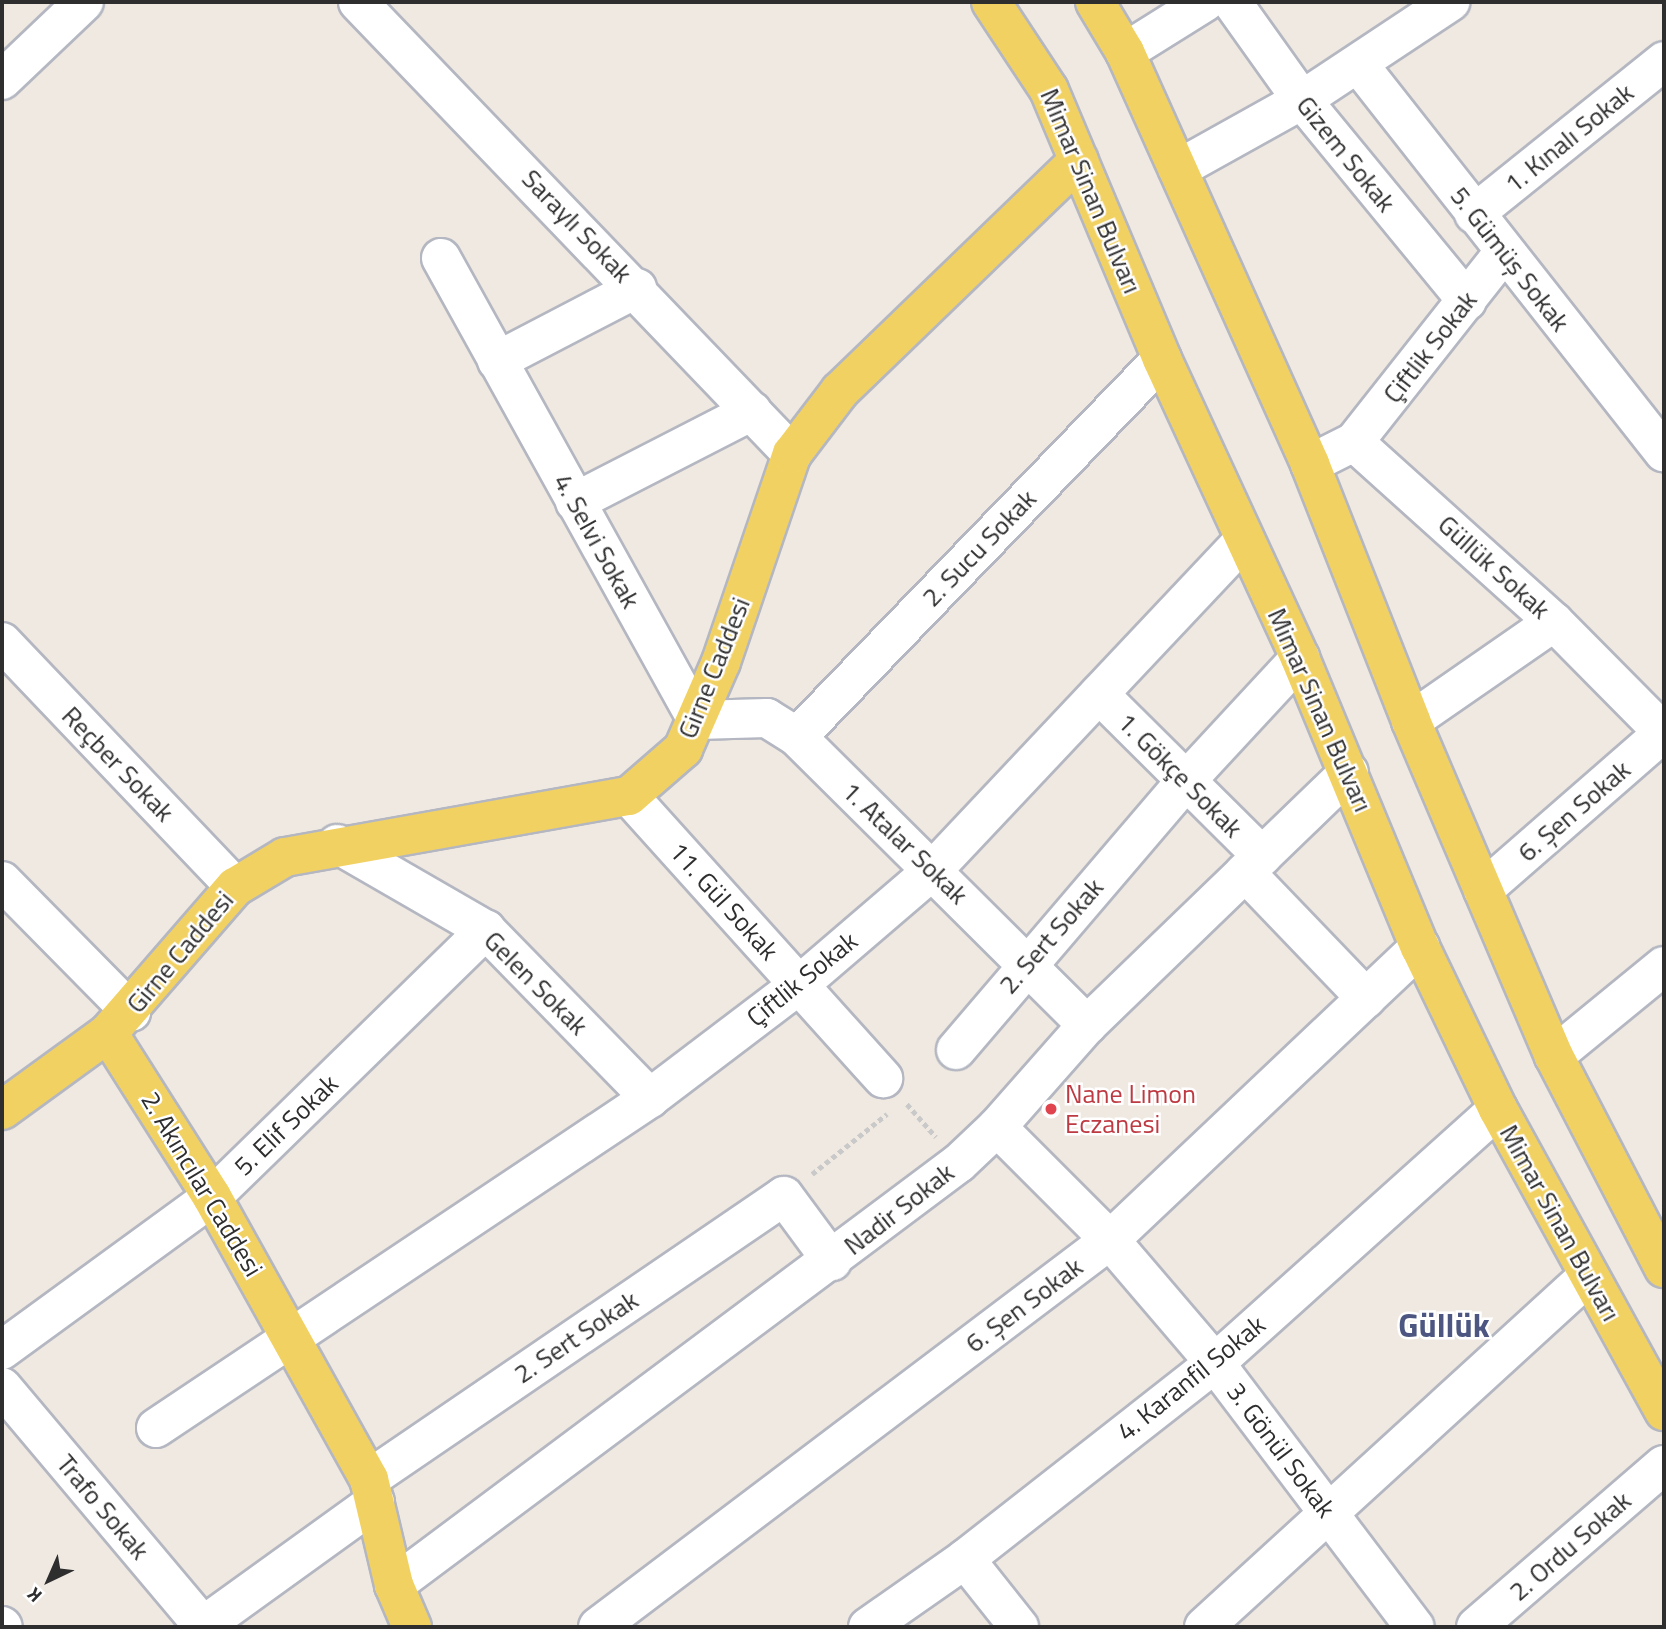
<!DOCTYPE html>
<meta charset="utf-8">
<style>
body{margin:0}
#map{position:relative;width:1666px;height:1629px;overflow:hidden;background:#efe9e1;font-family:"Titillium Web",sans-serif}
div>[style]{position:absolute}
.path>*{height:4.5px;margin-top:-2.25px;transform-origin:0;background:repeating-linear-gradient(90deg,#c9c9c9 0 5px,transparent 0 8.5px)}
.roads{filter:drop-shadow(2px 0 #b4b7c1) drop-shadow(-2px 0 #b4b7c1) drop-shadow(0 2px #b4b7c1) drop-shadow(0 -2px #b4b7c1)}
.minor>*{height:38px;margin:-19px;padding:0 19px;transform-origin:19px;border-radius:19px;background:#fff}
.major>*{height:38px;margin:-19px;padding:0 19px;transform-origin:19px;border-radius:19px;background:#f2d163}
.dots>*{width:19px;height:19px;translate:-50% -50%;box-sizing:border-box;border:4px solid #fff;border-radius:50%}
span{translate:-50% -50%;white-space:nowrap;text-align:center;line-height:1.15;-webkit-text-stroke:5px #fff;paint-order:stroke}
.street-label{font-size:26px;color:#2e2e2e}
.health-label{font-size:26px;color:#be3a42}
.left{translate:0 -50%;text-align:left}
.district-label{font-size:33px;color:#4d5680;font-weight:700}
.frame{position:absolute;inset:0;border:4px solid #2e2e2e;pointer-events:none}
.north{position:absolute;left:14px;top:1545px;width:70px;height:70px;-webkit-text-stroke:5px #fff;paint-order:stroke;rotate:224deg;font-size:19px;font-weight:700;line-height:28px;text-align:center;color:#2e2e2e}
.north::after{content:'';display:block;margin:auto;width:24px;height:32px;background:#2e2e2e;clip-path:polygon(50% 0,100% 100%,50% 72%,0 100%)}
</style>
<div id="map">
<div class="path">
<div style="left:907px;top:1104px;width:44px;rotate:48.7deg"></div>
<div style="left:812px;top:1174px;width:96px;rotate:-38.7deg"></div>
</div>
<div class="roads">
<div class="minor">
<div style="left:358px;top:2px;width:627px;rotate:46.16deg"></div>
<div style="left:1232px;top:2px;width:120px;rotate:54.5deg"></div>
<div style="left:1302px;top:100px;width:260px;rotate:50.6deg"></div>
<div style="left:1125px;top:52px;width:94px;rotate:-32deg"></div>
<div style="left:1359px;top:65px;width:493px;rotate:51.8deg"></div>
<div style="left:2px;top:80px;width:113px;rotate:-43.6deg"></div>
<div style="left:1178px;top:169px;width:142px;rotate:-29.1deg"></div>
<div style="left:1302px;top:100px;width:178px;rotate:-33.5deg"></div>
<div style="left:1474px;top:214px;width:244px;rotate:-38.8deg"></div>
<div style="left:441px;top:258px;width:528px;rotate:61.01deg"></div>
<div style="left:697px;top:720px;width:70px;rotate:-1.6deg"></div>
<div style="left:767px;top:718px;width:36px;rotate:32deg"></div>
<div style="left:797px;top:737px;width:409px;rotate:44.8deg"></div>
<div style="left:497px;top:361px;width:158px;rotate:-27.5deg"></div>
<div style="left:1354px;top:442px;width:242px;rotate:-51.7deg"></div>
<div style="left:1310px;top:464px;width:49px;rotate:-26.6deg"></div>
<div style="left:1354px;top:442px;width:269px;rotate:42deg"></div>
<div style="left:1554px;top:622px;width:156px;rotate:45.3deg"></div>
<div style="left:575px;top:502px;width:199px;rotate:-27.2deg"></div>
<div style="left:2px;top:642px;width:338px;rotate:46.4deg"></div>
<div style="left:1099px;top:694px;width:230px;rotate:44.8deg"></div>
<div style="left:1411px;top:721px;width:174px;rotate:-34.7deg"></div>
<div style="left:797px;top:737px;width:525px;rotate:-46deg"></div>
<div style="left:629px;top:796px;width:380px;rotate:48deg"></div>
<div style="left:337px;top:844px;width:172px;rotate:30deg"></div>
<div style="left:486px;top:930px;width:235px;rotate:45.7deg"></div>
<div style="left:1245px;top:872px;width:175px;rotate:46.2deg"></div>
<div style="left:2px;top:881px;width:184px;rotate:45.4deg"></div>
<div style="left:1483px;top:890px;width:240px;rotate:-41.1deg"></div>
<div style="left:956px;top:1050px;width:354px;rotate:-49.5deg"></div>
<div style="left:1186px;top:781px;width:168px;rotate:-47.2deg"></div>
<div style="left:1554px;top:1056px;width:142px;rotate:-39.3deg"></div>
<div style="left:997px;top:1127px;width:160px;rotate:45deg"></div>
<div style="left:1110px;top:1240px;width:162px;rotate:49.5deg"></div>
<div style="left:1215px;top:1363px;width:331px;rotate:52.9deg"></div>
<div style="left:2px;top:1350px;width:260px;rotate:-36.1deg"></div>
<div style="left:212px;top:1197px;width:383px;rotate:-44.3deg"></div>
<div style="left:2px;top:1387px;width:314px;rotate:49.9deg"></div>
<div style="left:156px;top:1428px;width:594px;rotate:-33.74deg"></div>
<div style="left:650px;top:1098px;width:187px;rotate:-37.2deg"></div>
<div style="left:799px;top:985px;width:177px;rotate:-40.6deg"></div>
<div style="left:933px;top:870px;width:453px;rotate:-46.7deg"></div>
<div style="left:369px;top:1479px;width:502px;rotate:-34.29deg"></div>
<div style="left:784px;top:1196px;width:81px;rotate:53.6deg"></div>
<div style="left:965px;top:1559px;width:87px;rotate:51.5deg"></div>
<div style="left:394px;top:1585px;width:705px;rotate:-36.76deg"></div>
<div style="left:959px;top:1163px;width:52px;rotate:-43.5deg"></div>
<div style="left:997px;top:1127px;width:136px;rotate:-48.6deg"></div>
<div style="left:1087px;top:1025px;width:364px;rotate:-44deg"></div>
<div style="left:2px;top:1626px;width:1px;rotate:45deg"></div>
<div style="left:203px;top:1626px;width:212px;rotate:-35.8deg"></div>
<div style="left:598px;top:1627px;width:642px;rotate:-37.08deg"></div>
<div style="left:1110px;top:1240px;width:427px;rotate:-43.4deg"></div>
<div style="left:868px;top:1627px;width:118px;rotate:-35deg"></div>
<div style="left:965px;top:1559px;width:318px;rotate:-38.1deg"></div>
<div style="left:1215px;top:1363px;width:380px;rotate:-41.9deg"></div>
<div style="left:1204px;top:1627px;width:520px;rotate:-42.43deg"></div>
<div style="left:1476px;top:1627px;width:248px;rotate:-40.8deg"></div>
</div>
<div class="major">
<div style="left:991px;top:2px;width:105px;rotate:56.6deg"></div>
<div style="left:1049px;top:90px;width:292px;rotate:67.2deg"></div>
<div style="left:1162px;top:359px;width:329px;rotate:65.2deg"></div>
<div style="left:1300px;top:658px;width:313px;rotate:67.5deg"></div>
<div style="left:1420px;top:947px;width:180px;rotate:64.3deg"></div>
<div style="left:1498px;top:1109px;width:345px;rotate:61.2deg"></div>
<div style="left:1095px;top:2px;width:58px;rotate:59deg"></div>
<div style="left:1125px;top:52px;width:452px;rotate:65.8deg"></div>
<div style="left:1310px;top:464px;width:276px;rotate:68.5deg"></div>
<div style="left:1411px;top:721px;width:364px;rotate:66.9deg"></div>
<div style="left:1554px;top:1056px;width:239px;rotate:62.6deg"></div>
<div style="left:108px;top:1033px;width:194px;rotate:57.6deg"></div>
<div style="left:212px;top:1197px;width:323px;rotate:60.9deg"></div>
<div style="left:369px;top:1479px;width:109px;rotate:76.7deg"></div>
<div style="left:394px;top:1585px;width:46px;rotate:66.8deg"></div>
<div style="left:2px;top:1110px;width:131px;rotate:-36deg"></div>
<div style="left:108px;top:1033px;width:194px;rotate:-49deg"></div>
<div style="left:235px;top:887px;width:58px;rotate:-31deg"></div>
<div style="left:285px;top:857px;width:349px;rotate:-10.1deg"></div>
<div style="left:629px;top:796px;width:72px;rotate:-41deg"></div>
<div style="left:683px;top:749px;width:95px;rotate:-66.4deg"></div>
<div style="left:721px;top:662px;width:220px;rotate:-71.2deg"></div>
<div style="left:792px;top:454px;width:79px;rotate:-52.7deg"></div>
<div style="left:840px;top:391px;width:332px;rotate:-44deg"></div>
</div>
</div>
<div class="dots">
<div style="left:1051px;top:1109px;background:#e0444e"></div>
</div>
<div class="street-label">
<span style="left:1569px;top:138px;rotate:-39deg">1. Kınalı Sokak</span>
<span style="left:1346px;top:154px;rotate:51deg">Gizem Sokak</span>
<span style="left:1091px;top:191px;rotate:67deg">Mimar Sinan Bulvarı</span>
<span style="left:577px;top:226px;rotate:46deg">Saraylı Sokak</span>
<span style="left:1510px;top:259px;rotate:52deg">5. Gümüş Sokak</span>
<span style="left:1430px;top:347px;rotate:-52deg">Çiftlik Sokak</span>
<span style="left:597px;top:541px;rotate:61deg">4. Selvi Sokak</span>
<span style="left:979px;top:548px;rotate:-46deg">2. Sucu Sokak</span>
<span style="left:1494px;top:567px;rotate:42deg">Güllük Sokak</span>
<span style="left:714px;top:668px;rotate:-68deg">Girne Caddesi</span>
<span style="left:1320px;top:710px;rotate:66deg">Mimar Sinan Bulvarı</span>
<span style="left:118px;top:764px;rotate:46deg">Reçber Sokak</span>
<span style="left:1180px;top:775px;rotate:45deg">1. Gökçe Sokak</span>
<span style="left:1574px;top:811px;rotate:-41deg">6. Şen Sokak</span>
<span style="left:905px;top:843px;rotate:44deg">1. Atalar Sokak</span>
<span style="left:724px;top:901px;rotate:48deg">11. Gül Sokak</span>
<span style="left:1051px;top:936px;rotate:-49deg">2. Sert Sokak</span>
<span style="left:180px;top:952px;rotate:-50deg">Girne Caddesi</span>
<span style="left:802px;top:979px;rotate:-39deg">Çiftlik Sokak</span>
<span style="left:536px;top:983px;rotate:45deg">Gelen Sokak</span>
<span style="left:286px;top:1125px;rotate:-44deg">5. Elif Sokak</span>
<span style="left:202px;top:1184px;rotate:59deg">2. Akıncılar Caddesi</span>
<span style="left:899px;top:1209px;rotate:-38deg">Nadir Sokak</span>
<span style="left:1560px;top:1223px;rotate:61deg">Mimar Sinan Bulvarı</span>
<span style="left:1024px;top:1305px;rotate:-37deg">6. Şen Sokak</span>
<span style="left:576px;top:1337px;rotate:-34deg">2. Sert Sokak</span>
<span style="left:1191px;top:1378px;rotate:-39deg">4. Karanfil Sokak</span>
<span style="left:1281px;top:1450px;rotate:53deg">3. Gönül Sokak</span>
<span style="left:103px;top:1507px;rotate:50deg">Trafo Sokak</span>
<span style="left:1570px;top:1546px;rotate:-41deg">2. Ordu Sokak</span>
</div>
<div class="health-label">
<span class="left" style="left:1065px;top:1109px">Nane Limon<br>Eczanesi</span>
</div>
<div class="district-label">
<span style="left:1444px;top:1326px">Güllük</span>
</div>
<div class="frame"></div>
<div class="north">K</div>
</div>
